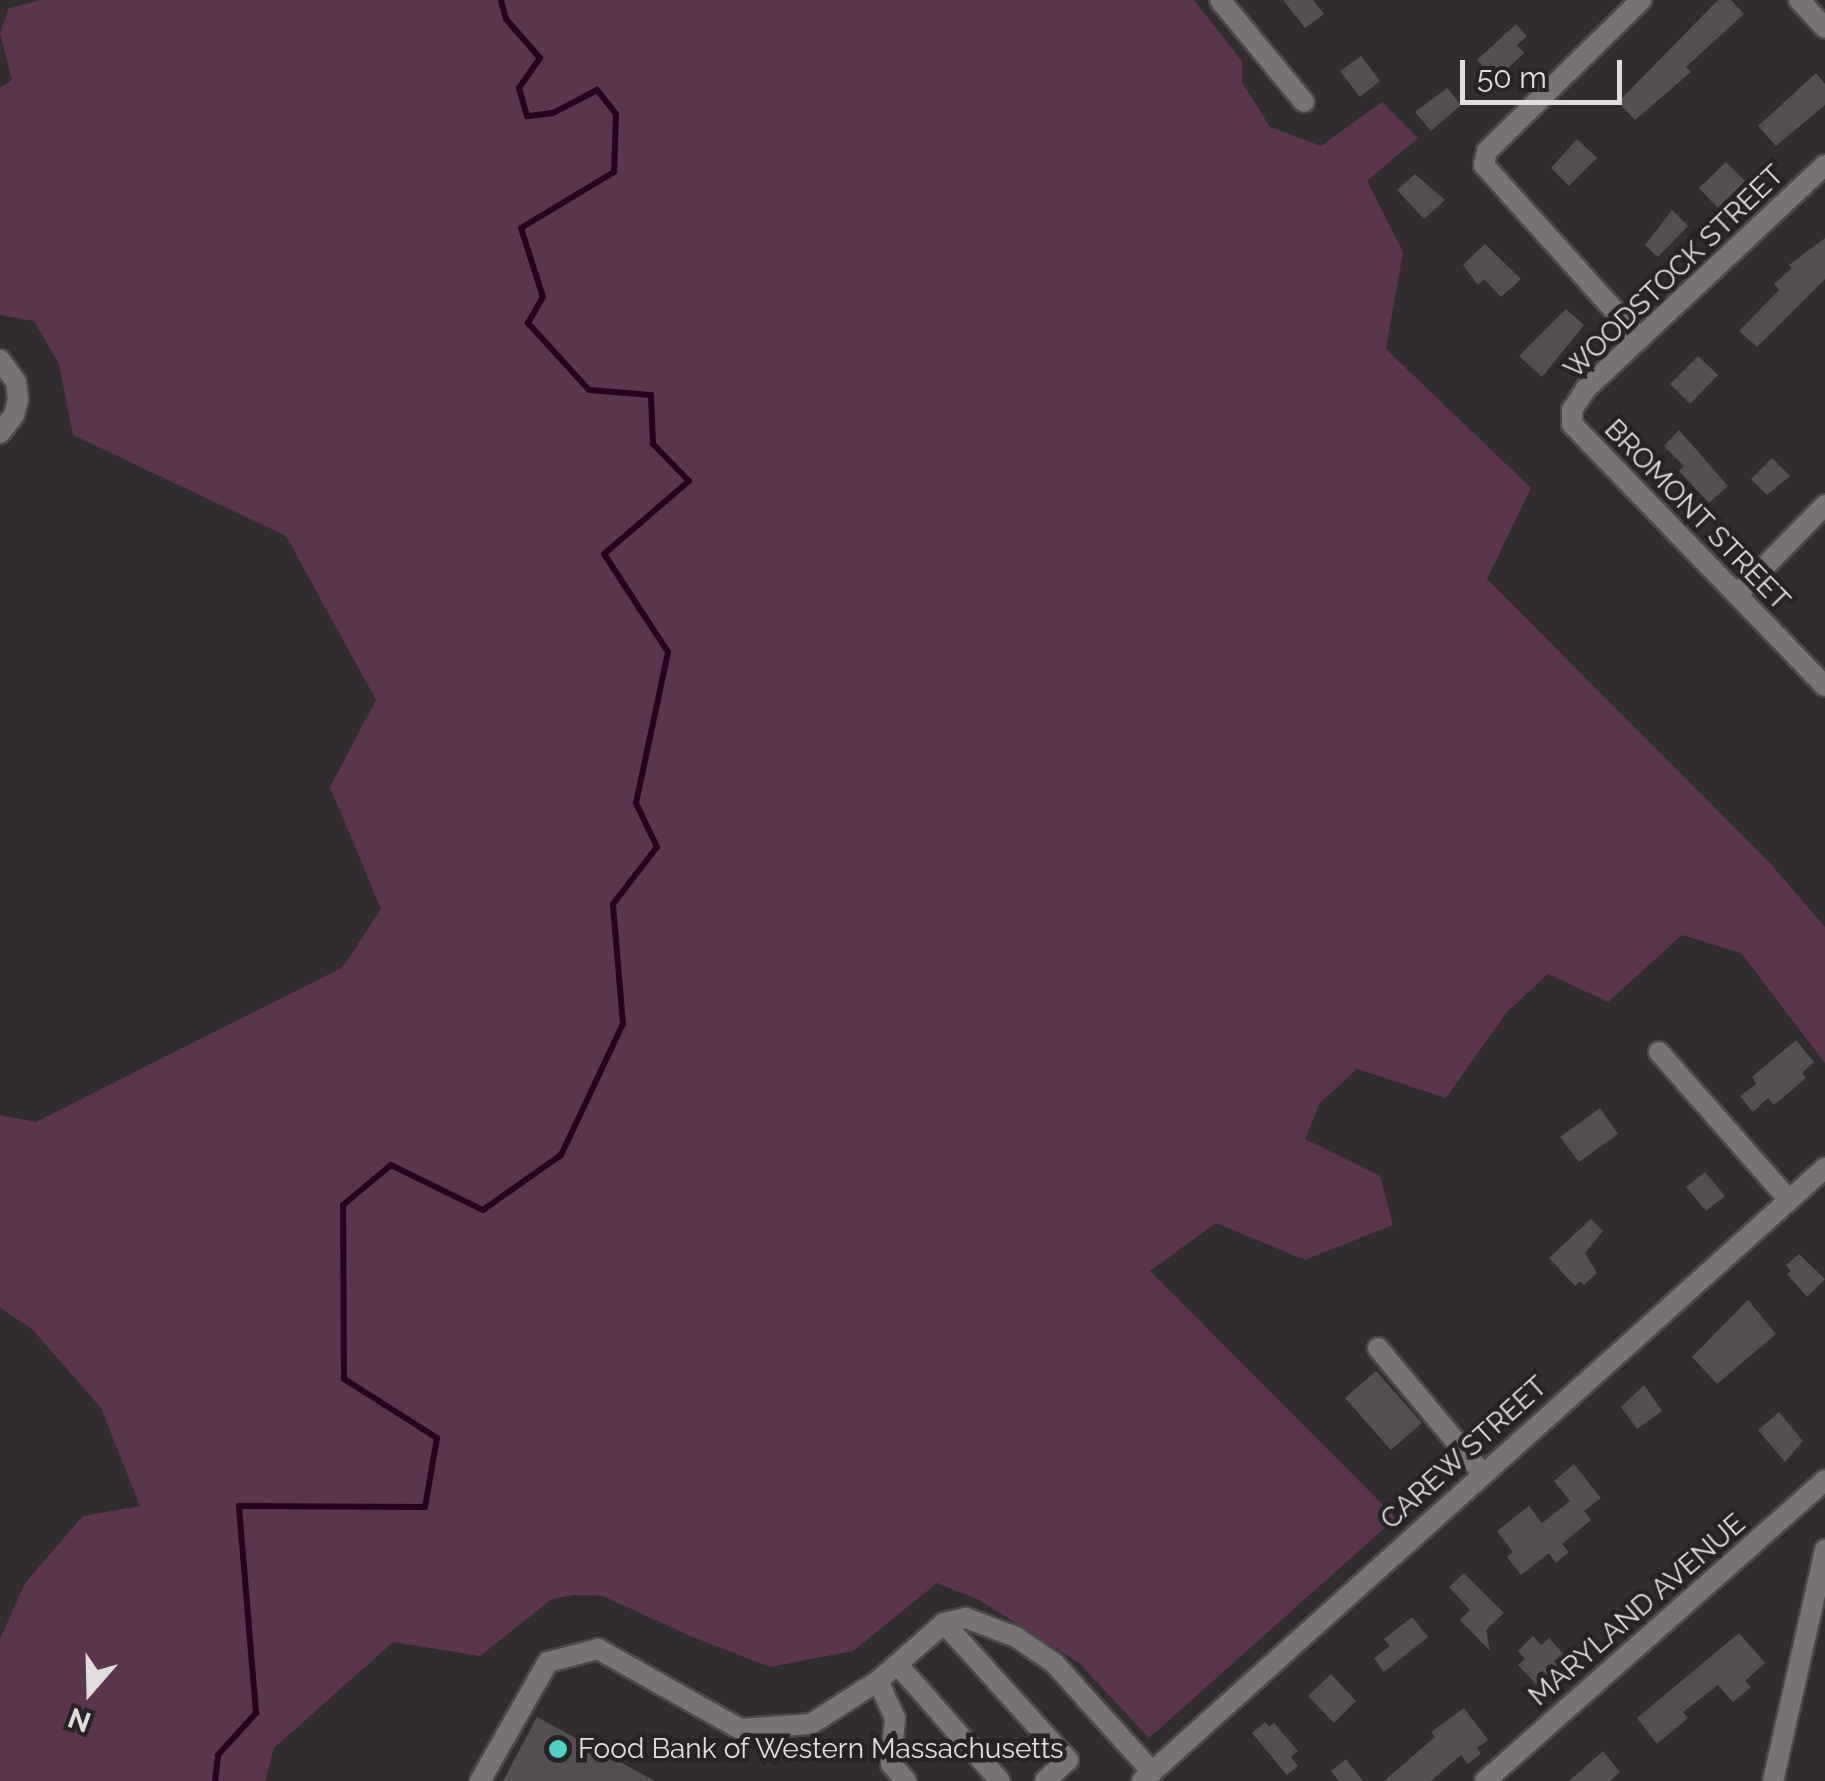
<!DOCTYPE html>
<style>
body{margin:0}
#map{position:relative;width:1825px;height:1781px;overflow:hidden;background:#302c2f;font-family:Raleway,sans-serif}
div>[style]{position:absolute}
.green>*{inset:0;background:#5b344e}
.stream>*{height:6px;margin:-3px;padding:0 3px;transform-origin:3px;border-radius:3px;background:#28021e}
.building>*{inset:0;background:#544f52}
.roads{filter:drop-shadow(2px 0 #4c484b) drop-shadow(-2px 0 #4c484b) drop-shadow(0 2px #4c484b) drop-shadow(0 -2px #4c484b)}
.minor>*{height:20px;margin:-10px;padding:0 10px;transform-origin:10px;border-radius:10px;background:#787376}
.dots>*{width:28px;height:28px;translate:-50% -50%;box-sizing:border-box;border:5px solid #262225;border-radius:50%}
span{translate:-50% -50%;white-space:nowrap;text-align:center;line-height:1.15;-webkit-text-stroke:9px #262225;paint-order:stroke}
.street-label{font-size:28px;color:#e0dddf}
.poi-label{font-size:28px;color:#e0dddf}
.left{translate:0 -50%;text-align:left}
.north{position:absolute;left:40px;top:1641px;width:100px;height:100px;-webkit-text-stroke:8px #262225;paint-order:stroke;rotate:200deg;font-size:28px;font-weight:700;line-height:40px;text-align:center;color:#e0dddf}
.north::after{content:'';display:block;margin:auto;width:35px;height:45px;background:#e0dddf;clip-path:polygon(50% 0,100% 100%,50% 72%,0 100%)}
.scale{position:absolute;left:1460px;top:60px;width:162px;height:45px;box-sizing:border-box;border:5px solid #e0dddf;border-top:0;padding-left:12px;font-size:30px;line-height:35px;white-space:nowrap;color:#e0dddf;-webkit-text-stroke:8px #262225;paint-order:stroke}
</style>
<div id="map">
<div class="green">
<div style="clip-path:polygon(41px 0,1194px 0,1242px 61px,1242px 82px,1270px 127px,1321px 146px,1382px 102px,1418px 138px,1367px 181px,1403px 252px,1386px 349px,1531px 488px,1487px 579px,1768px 861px,1825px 927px,1825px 1063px,1741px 953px,1682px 935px,1608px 1002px,1548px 974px,1507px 1012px,1446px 1098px,1357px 1069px,1320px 1103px,1305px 1139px,1380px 1176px,1393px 1225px,1305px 1260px,1216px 1223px,1150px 1271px,1396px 1518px,1149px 1738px,1079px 1663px,979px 1600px,937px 1583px,853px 1651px,770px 1667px,690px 1636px,603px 1596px,575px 1595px,552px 1599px,480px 1656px,393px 1642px,274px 1748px,265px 1781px,0 1781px,0 1639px,25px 1583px,83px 1516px,140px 1506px,101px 1408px,32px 1329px,0 1308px,0 1115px,36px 1122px,343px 967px,381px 909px,330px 787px,376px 700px,286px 536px,73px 435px,59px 364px,34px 321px,0 315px,0 88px,12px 80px,0 33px,9px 8px)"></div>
</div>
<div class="stream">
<div style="left:215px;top:1781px;width:26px;rotate:-83deg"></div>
<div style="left:218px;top:1755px;width:57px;rotate:-47.9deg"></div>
<div style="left:256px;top:1713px;width:208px;rotate:-94.7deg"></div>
<div style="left:239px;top:1506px;width:186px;rotate:0.3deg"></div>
<div style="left:425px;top:1507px;width:70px;rotate:-80.1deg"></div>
<div style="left:437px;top:1438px;width:110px;rotate:-147.6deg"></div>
<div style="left:344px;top:1379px;width:174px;rotate:-90.3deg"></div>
<div style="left:343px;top:1205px;width:62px;rotate:-39.8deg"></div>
<div style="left:391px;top:1165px;width:102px;rotate:26.1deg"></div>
<div style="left:483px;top:1210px;width:95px;rotate:-35.2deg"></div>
<div style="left:561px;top:1155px;width:145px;rotate:-64.7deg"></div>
<div style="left:623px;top:1024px;width:120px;rotate:-94.8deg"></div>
<div style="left:613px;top:904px;width:72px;rotate:-52.3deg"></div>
<div style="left:657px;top:847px;width:49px;rotate:-115.5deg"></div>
<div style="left:636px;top:803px;width:154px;rotate:-78deg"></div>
<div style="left:668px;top:652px;width:117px;rotate:-123.1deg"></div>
<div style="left:604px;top:554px;width:112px;rotate:-40.7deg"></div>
<div style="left:689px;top:481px;width:52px;rotate:-134.2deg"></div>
<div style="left:653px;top:444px;width:49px;rotate:-92.3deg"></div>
<div style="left:651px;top:395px;width:62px;rotate:-175.4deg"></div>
<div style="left:589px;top:390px;width:91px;rotate:-132.3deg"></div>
<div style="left:528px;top:323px;width:30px;rotate:-60deg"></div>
<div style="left:543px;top:297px;width:72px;rotate:-107.7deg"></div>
<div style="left:521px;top:228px;width:109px;rotate:-31.1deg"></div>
<div style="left:614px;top:172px;width:58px;rotate:-88deg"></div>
<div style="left:616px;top:114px;width:31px;rotate:-128deg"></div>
<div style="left:597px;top:90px;width:50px;rotate:152.4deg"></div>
<div style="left:553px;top:113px;width:26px;rotate:173deg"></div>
<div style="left:527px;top:116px;width:29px;rotate:-106deg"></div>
<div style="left:519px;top:88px;width:37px;rotate:-55deg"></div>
<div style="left:540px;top:58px;width:52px;rotate:-131.1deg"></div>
<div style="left:506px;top:19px;width:20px;rotate:-105deg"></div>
</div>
<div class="building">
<div style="clip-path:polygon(1283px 0,1313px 0,1324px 14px,1305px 28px)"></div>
<div style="clip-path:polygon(1718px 0,1731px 0,1744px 14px,1686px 67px,1691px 72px,1635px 120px,1618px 102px)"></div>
<div style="clip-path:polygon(1516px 24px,1527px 36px,1517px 45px,1524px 53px,1496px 80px,1477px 60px)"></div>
<div style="clip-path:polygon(1361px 56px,1380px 81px,1360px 97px,1340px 71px)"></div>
<div style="clip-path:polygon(1816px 73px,1825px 84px,1825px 105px,1776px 146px,1758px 126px)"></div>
<div style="clip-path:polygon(1447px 88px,1461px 105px,1431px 131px,1415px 112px)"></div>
<div style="clip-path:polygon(1577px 139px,1597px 158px,1569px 186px,1551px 168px)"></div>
<div style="clip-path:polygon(1726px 162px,1745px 181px,1718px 208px,1699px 188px)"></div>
<div style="clip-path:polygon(1415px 174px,1445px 200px,1424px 219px,1397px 190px)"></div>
<div style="clip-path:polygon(1672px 210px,1688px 226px,1658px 257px,1645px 245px)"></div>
<div style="clip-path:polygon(1825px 238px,1825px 279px,1757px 347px,1739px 331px,1779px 290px,1774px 284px,1792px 268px,1789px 265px)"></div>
<div style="clip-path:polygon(1485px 244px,1521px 279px,1501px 297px,1484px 279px,1478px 285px,1463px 265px)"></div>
<div style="clip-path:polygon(1566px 309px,1584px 325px,1542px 377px,1519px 356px)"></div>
<div style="clip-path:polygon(1698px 356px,1718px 375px,1690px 404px,1670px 384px)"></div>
<div style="clip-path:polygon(1679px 430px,1728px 486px,1709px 503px,1679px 471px,1684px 466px,1664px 446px)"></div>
<div style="clip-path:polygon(1772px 458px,1790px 476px,1767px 495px,1751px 479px)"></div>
<div style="clip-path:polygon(1796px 1040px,1814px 1062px,1802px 1073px,1806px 1078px,1774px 1105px,1768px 1098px,1753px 1112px,1740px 1096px,1756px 1084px,1752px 1077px)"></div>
<div style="clip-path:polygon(1600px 1108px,1618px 1134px,1579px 1162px,1560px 1137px)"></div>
<div style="clip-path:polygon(1705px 1172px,1725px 1196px,1706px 1211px,1686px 1187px)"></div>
<div style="clip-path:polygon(1591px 1219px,1603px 1231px,1585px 1253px,1597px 1273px,1584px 1285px,1580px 1281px,1575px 1286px,1549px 1258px)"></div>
<div style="clip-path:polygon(1799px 1254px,1825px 1279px,1807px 1297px,1787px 1274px,1791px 1271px,1786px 1265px)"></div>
<div style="clip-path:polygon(1748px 1300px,1776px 1334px,1717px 1384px,1692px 1357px)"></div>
<div style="clip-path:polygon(1376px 1371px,1422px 1423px,1391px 1450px,1345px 1398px)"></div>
<div style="clip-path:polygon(1644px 1385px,1662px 1411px,1637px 1429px,1621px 1407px)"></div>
<div style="clip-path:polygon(1779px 1412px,1803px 1441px,1785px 1462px,1758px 1430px)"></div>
<div style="clip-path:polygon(1574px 1464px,1601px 1498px,1584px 1511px,1591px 1520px,1562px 1544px,1569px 1552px,1556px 1563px,1549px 1553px,1521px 1575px,1507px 1557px,1513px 1552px,1497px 1531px,1529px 1506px,1542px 1523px,1570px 1501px,1554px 1481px)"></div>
<div style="clip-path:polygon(1464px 1573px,1504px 1613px,1486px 1630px,1490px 1651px,1460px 1620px,1470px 1610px,1449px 1587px)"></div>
<div style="clip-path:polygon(1412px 1617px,1428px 1637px,1384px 1672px,1374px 1658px,1390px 1646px,1384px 1639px)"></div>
<div style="clip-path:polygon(1739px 1633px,1765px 1663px,1745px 1681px,1751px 1687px,1733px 1702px,1718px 1685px,1683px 1712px,1688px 1718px,1657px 1744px,1637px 1718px)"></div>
<div style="clip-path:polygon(1533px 1636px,1541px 1645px,1549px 1638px,1566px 1657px,1536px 1684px,1518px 1665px,1525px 1659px,1518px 1651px)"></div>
<div style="clip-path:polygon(1331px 1674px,1356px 1701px,1334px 1723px,1308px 1696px)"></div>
<div style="clip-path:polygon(1464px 1708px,1488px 1740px,1477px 1748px,1481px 1754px,1468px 1764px,1461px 1755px,1431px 1781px,1384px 1781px,1435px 1737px,1431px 1732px)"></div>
<div style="clip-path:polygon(537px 1717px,655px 1781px,503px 1781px)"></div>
<div style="clip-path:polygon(1265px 1722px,1269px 1727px,1274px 1723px,1298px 1751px,1291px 1757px,1298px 1766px,1287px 1775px,1252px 1733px)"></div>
<div style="clip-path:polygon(1603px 1751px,1620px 1772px,1610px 1781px,1569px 1781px)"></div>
<div style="clip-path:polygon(1346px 1759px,1363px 1781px,1339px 1781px,1331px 1771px)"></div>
</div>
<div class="roads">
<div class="minor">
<div style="left:1220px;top:0;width:132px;rotate:50.5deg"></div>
<div style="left:1799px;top:0;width:38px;rotate:47deg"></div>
<div style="left:1825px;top:165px;width:328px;rotate:136.9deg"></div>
<div style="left:1586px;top:389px;width:25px;rotate:124deg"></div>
<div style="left:1572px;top:410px;width:14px;rotate:90deg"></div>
<div style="left:1572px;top:424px;width:364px;rotate:46deg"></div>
<div style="left:1640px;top:339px;width:234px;rotate:-131.9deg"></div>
<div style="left:1484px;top:165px;width:14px;rotate:-78deg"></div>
<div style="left:1487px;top:151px;width:216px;rotate:-44.4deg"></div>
<div style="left:0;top:360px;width:27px;rotate:54deg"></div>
<div style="left:16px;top:382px;width:17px;rotate:83deg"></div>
<div style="left:18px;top:399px;width:16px;rotate:104deg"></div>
<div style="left:14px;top:415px;width:23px;rotate:128deg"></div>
<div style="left:1737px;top:595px;width:126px;rotate:-45.6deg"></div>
<div style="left:1659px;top:1052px;width:197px;rotate:48.7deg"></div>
<div style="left:1378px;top:1348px;width:163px;rotate:50.2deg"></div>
<div style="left:944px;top:1623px;width:23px;rotate:-13deg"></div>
<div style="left:966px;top:1618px;width:53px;rotate:20.8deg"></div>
<div style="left:1016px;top:1637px;width:46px;rotate:34.4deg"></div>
<div style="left:1054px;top:1663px;width:147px;rotate:48deg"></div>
<div style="left:898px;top:1665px;width:154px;rotate:48.7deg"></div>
<div style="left:480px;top:1781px;width:137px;rotate:-60.3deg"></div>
<div style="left:548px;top:1662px;width:52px;rotate:-14.6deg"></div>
<div style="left:598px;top:1649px;width:163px;rotate:29.4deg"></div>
<div style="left:740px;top:1729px;width:71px;rotate:-4deg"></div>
<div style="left:811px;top:1724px;width:80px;rotate:-32.7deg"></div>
<div style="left:906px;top:1781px;width:23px;rotate:-131deg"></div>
<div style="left:891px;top:1764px;width:46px;rotate:-85deg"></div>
<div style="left:895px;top:1718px;width:41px;rotate:-114.7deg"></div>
<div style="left:878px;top:1681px;width:88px;rotate:-41.3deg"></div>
<div style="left:944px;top:1623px;width:185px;rotate:47.9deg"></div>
<div style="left:1068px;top:1760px;width:31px;rotate:138deg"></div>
<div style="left:1142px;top:1781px;width:918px;rotate:-41.91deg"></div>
<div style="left:1485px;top:1781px;width:454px;rotate:-41.5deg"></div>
<div style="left:1773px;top:1781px;width:237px;rotate:-77.3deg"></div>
</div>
</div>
<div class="dots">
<div style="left:558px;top:1749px;background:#54cdc7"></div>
</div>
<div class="street-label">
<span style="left:1674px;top:272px;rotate:-44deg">WOODSTOCK STREET</span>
<span style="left:1697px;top:515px;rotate:46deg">BROMONT STREET</span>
<span style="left:1464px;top:1453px;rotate:-42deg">CAREW STREET</span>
<span style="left:1637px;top:1610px;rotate:-41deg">MARYLAND AVENUE</span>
</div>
<div class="poi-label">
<span class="left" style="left:578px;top:1749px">Food Bank of Western Massachusetts</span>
</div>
<div class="north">N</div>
<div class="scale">50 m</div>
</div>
